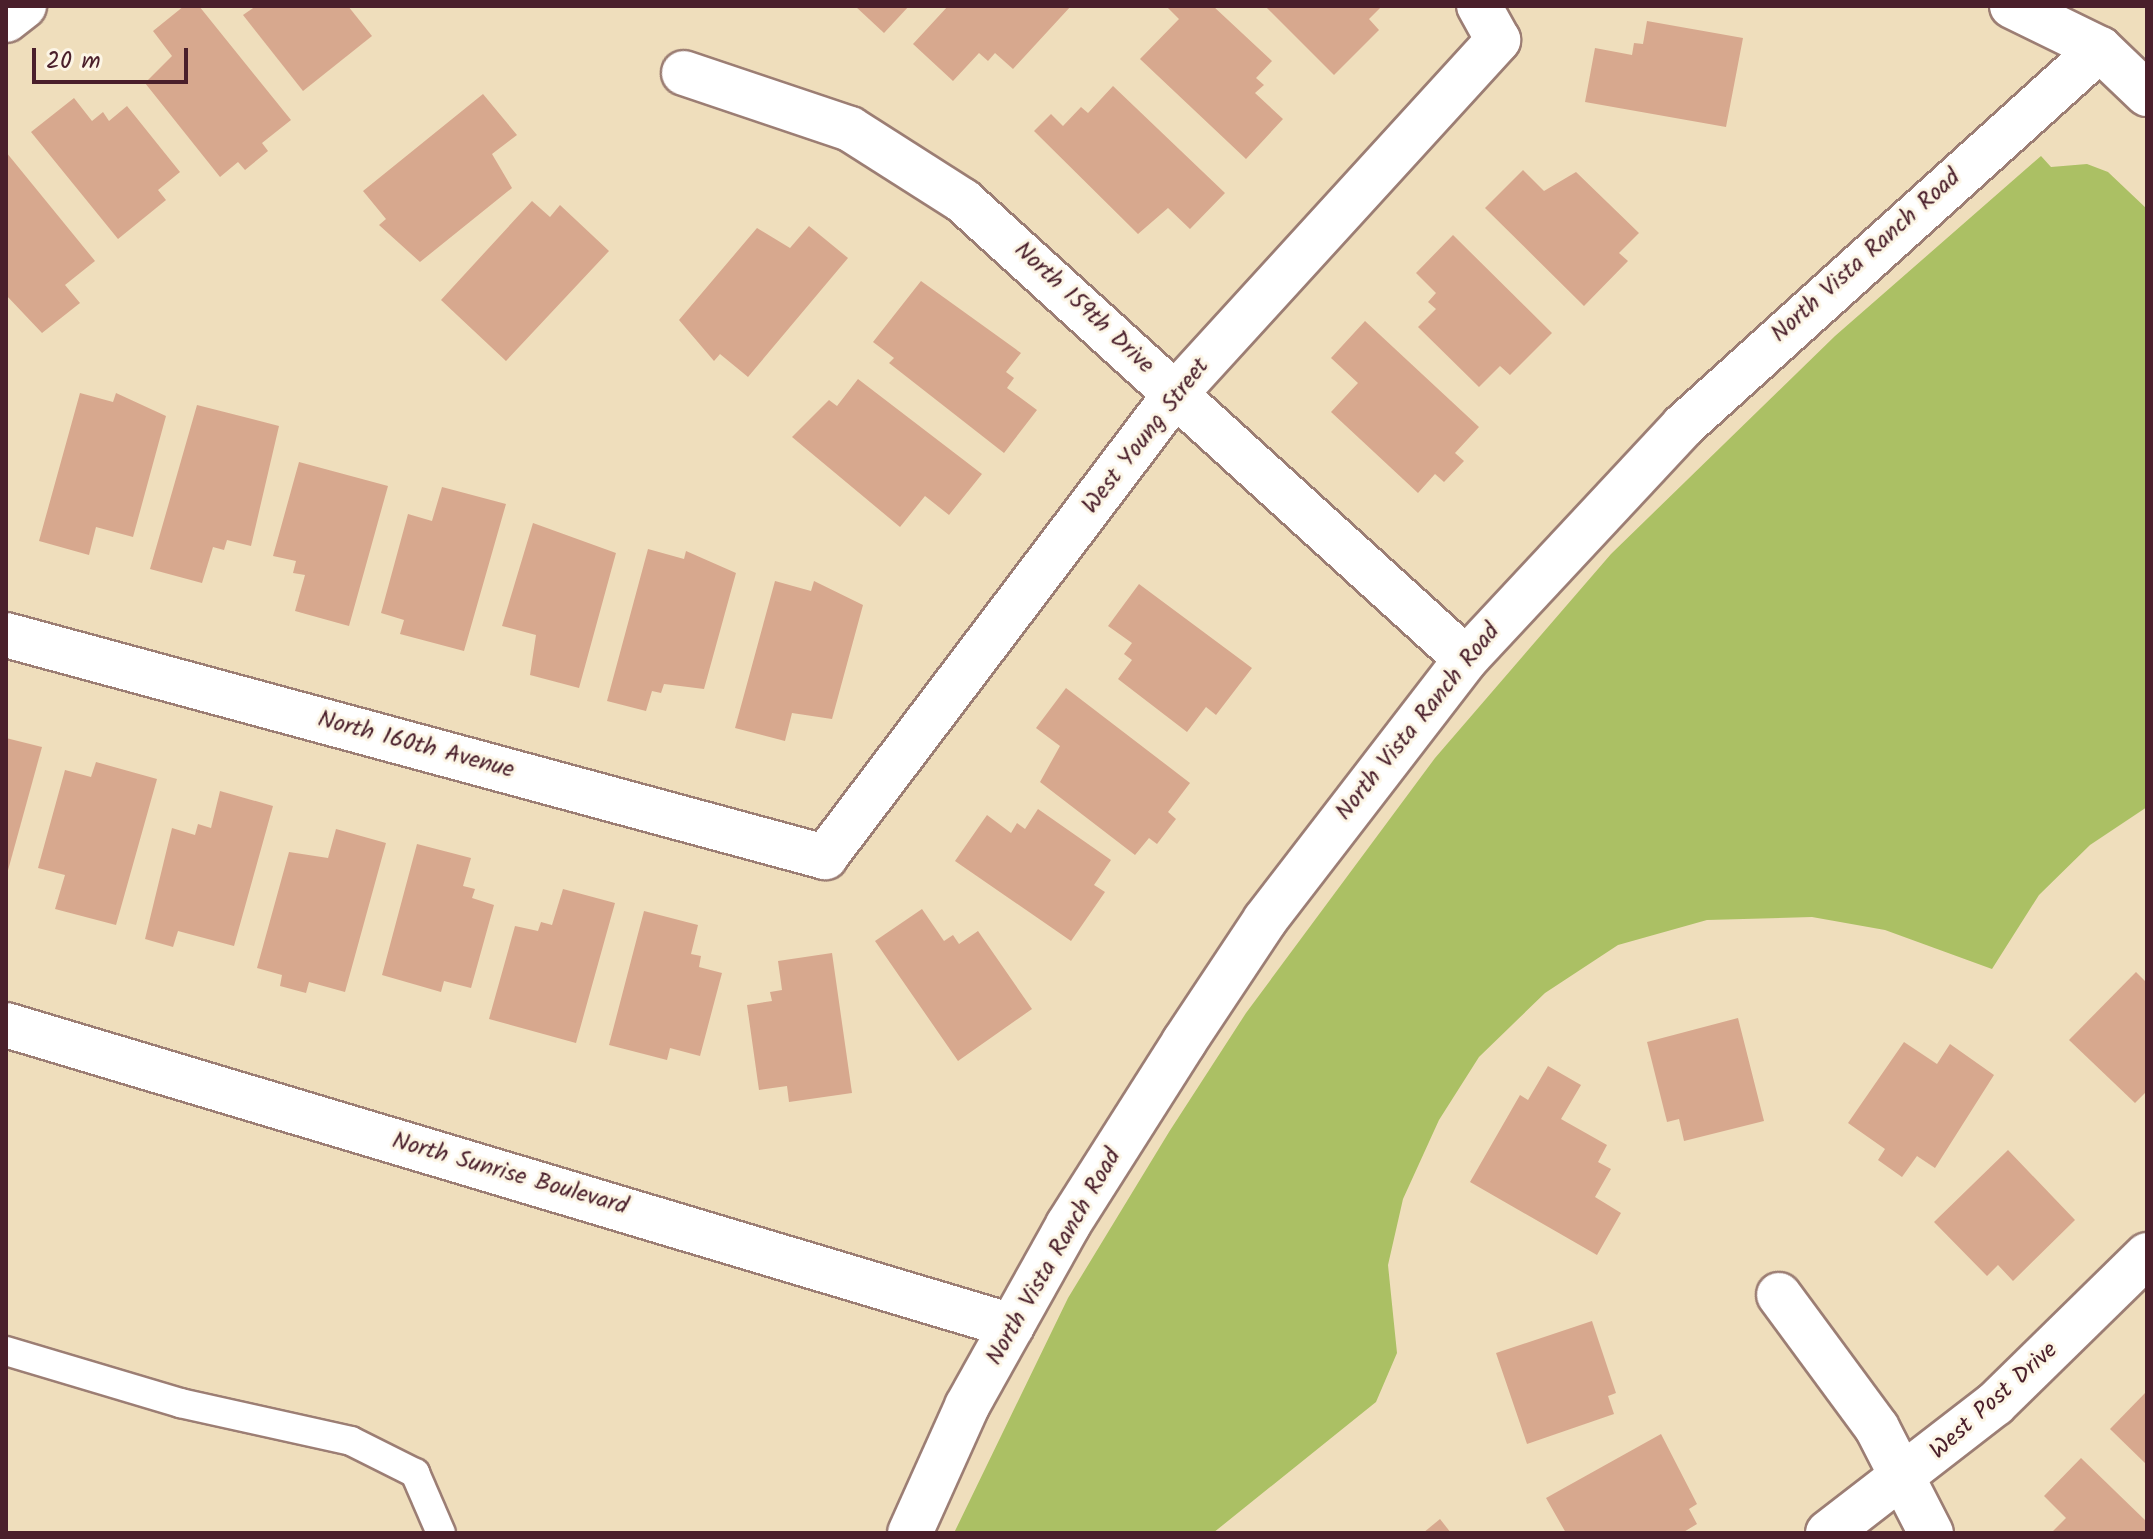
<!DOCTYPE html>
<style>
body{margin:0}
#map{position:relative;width:2153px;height:1539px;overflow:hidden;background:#efdebc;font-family:Kalam,sans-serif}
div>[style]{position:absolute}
.green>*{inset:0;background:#abc064}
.building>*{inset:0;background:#d7a88e}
.roads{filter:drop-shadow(2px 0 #9c7e74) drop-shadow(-2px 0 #9c7e74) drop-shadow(0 2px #9c7e74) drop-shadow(0 -2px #9c7e74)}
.service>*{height:28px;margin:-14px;padding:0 14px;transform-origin:14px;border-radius:14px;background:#fff}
.minor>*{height:44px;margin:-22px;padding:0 22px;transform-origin:22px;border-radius:22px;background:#fff}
.tertiary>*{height:44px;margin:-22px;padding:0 22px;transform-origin:22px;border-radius:22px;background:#fff}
span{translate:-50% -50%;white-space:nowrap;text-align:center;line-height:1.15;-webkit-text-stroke:6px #fcf5e5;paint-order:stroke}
.street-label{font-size:24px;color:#4a1f2b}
.frame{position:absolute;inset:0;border:8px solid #4a1f2b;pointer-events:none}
.scale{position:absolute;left:32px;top:48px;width:156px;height:36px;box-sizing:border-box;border:4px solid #4a1f2b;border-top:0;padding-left:10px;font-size:24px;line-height:28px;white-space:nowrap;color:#4a1f2b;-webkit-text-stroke:6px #fcf5e5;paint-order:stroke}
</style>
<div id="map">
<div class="green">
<div style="clip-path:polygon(2041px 156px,2051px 167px,2087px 164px,2108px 172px,2147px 209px,2147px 807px,2090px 845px,2039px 895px,1992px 969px,1885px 930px,1812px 917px,1707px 920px,1618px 945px,1545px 993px,1479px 1057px,1439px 1120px,1403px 1199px,1388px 1265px,1397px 1353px,1376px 1402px,1213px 1533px,954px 1533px,1068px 1298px,1169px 1132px,1246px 1013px,1435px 758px,1611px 554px,1835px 336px)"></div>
</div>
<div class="building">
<div style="clip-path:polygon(184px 6px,199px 6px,291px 120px,262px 143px,268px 151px,245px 170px,238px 162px,220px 177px,145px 83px,172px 56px,153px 31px)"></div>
<div style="clip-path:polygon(256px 6px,348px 6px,372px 36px,303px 91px,243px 15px)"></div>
<div style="clip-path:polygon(855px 6px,909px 6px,884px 33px)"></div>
<div style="clip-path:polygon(948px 6px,1071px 6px,1013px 69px,995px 53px,988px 61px,979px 53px,953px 81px,913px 44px)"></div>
<div style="clip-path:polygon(1166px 6px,1213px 6px,1272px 61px,1256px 78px,1264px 85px,1255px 93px,1283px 119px,1246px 159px,1140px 59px,1179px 19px)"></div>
<div style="clip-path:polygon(1265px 6px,1382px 6px,1369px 19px,1379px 30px,1334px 75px)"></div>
<div style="clip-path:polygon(1647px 21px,1743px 38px,1726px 127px,1585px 102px,1595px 48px,1632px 55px,1634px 43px,1643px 44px)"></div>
<div style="clip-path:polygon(1113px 86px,1225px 193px,1190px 229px,1168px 208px,1138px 234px,1034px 131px,1051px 114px,1063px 126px,1081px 107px,1088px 113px)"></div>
<div style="clip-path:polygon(483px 94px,517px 135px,492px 154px,512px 188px,420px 262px,379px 225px,386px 219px,363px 191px)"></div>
<div style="clip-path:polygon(74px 98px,92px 121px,103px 112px,109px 121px,127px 106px,180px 172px,158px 190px,166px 200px,118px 239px,31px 132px)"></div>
<div style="clip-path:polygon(6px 152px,95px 261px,65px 285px,80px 303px,42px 333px,6px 295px)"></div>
<div style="clip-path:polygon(1523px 170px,1544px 191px,1576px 172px,1639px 233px,1619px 253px,1628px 261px,1584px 306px,1485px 208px)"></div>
<div style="clip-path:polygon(532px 201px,550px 217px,560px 205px,609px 251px,506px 361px,441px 300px)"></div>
<div style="clip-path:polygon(809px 226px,848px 258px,748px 377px,720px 354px,714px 361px,679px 320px,757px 228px,790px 248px)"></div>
<div style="clip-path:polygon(1453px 235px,1552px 333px,1510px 375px,1500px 366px,1479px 387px,1418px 327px,1436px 309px,1428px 302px,1436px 293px,1416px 273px)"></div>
<div style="clip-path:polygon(921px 281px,1021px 353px,1006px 372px,1014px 378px,1007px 388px,1037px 410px,1004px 453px,889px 363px,894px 358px,873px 342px)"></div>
<div style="clip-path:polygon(1365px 321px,1479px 427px,1455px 453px,1464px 461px,1444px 482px,1435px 474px,1418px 493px,1331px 412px,1358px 383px,1331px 358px)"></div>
<div style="clip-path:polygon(858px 379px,982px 474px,949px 515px,925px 496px,900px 527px,792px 437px,829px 400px,837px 406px)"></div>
<div style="clip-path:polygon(80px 393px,113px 402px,116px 393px,166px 416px,133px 537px,96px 527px,89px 555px,39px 541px)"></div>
<div style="clip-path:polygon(197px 405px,279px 426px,251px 546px,227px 540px,224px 550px,213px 547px,202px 583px,150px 569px)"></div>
<div style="clip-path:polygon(299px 462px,388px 486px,349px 626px,295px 611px,305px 575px,293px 573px,296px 561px,273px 556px)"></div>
<div style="clip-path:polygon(442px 487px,506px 504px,464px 651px,400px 634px,404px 620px,381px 613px,408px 514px,432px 521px)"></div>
<div style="clip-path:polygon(533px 523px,616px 553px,579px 688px,530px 675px,536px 635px,502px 626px)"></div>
<div style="clip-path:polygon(648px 549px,684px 559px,686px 551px,736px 573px,704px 689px,664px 684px,661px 693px,652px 691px,646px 711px,607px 701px)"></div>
<div style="clip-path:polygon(775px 581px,811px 591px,814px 581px,863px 605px,832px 719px,792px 713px,785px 741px,735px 728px)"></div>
<div style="clip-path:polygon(1139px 584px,1252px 668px,1216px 715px,1206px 707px,1187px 732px,1118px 679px,1132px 660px,1124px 654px,1132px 643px,1108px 626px)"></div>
<div style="clip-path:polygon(1066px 688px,1190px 783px,1168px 812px,1176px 819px,1157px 844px,1149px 838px,1135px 855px,1040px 782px,1060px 746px,1036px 728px)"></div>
<div style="clip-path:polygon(6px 738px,42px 747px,7px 874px,6px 874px)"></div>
<div style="clip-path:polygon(96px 762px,157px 779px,116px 925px,55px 909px,65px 875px,38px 868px,65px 770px,91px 777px)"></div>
<div style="clip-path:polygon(220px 791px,273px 806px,234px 946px,178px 931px,173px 947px,145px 939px,172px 828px,195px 835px,198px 824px,211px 828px)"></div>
<div style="clip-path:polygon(1038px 809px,1111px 860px,1094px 885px,1105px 892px,1071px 941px,955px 861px,987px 815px,1011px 833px,1017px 823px,1025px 829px)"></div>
<div style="clip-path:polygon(336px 829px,386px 843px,345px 992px,309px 982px,306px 993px,280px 986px,282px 975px,257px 968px,289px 852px,328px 858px)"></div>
<div style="clip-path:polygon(417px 844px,471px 858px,463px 886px,475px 889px,472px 898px,494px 905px,471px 988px,444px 981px,441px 992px,382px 975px)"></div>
<div style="clip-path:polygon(563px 889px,615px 903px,576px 1043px,489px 1019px,515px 926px,538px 931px,541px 922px,552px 925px)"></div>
<div style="clip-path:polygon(922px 909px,944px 941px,953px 935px,959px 944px,978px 931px,1032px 1009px,958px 1061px,875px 941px)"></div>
<div style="clip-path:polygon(644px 911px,698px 925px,691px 954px,701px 956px,699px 967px,722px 973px,700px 1056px,670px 1048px,667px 1060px,609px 1045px)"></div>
<div style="clip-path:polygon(832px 953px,852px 1093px,789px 1102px,787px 1086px,759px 1090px,747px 1005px,772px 1001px,770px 992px,782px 990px,778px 961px)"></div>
<div style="clip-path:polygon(2136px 972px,2147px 983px,2147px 1091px,2135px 1103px,2069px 1040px)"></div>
<div style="clip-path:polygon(1738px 1018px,1764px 1121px,1684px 1141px,1679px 1119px,1667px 1122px,1647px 1042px)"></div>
<div style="clip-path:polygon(1904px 1042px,1937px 1064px,1950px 1044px,1994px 1075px,1935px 1168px,1917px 1156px,1902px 1177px,1878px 1160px,1885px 1149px,1848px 1123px)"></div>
<div style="clip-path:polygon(1548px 1066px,1581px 1085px,1561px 1119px,1607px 1145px,1598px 1162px,1611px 1169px,1595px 1197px,1621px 1213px,1597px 1255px,1470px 1182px,1520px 1095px,1528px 1100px)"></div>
<div style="clip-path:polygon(2008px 1150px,2075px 1220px,2013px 1281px,1998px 1265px,1987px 1276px,1934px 1222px)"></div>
<div style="clip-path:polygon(1592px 1321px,1616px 1393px,1608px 1396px,1614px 1414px,1527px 1444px,1496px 1353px)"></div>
<div style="clip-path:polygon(2147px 1391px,2147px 1465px,2110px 1429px)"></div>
<div style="clip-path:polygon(1661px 1434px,1697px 1504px,1689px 1509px,1697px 1524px,1682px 1533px,1566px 1533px,1546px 1498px)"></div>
<div style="clip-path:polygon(2081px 1458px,2147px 1522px,2147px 1533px,2051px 1533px,2066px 1518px,2044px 1496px)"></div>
<div style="clip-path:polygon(1440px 1519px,1451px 1533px,1423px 1533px)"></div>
</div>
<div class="roads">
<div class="service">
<div style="left:6px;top:1351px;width:182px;rotate:16.6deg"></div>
<div style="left:180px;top:1403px;width:175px;rotate:12.5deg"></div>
<div style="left:351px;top:1441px;width:72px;rotate:26.6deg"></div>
<div style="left:415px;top:1473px;width:65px;rotate:66.6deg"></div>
</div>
<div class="minor">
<div style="left:6px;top:20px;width:23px;rotate:-38deg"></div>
<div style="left:684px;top:73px;width:175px;rotate:18.6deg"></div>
<div style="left:850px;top:129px;width:134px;rotate:32.5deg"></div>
<div style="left:963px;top:201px;width:680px;rotate:42.32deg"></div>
<div style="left:6px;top:635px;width:849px;rotate:15.17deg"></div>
<div style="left:825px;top:857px;width:582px;rotate:-52.89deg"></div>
<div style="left:1176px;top:393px;width:478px;rotate:-47.6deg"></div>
<div style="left:1498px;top:40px;width:39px;rotate:-119deg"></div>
<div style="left:1779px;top:1295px;width:165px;rotate:53.6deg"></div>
<div style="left:1877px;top:1428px;width:118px;rotate:62.8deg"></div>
<div style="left:1828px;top:1533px;width:211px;rotate:-37.7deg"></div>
<div style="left:1995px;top:1404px;width:213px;rotate:-44.4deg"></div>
</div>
<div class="tertiary">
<div style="left:2012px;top:6px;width:98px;rotate:26deg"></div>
<div style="left:2100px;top:49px;width:65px;rotate:43.8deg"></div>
<div style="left:6px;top:1025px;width:1050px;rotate:16.66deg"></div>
<div style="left:910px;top:1533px;width:139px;rotate:-65.8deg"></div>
<div style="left:967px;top:1406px;width:207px;rotate:-60.8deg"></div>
<div style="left:1068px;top:1225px;width:217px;rotate:-57.6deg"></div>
<div style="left:1184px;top:1042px;width:146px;rotate:-56.4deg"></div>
<div style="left:1265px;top:920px;width:329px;rotate:-52.4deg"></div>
<div style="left:1466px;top:659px;width:318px;rotate:-47deg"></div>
<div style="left:1683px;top:426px;width:562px;rotate:-42.12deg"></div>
</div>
</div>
<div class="street-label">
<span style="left:1866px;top:256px;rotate:-42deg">North Vista Ranch Road</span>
<span style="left:1084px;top:308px;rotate:43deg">North 159th Drive</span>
<span style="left:1146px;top:436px;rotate:-52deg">West Young Street</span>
<span style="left:1418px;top:722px;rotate:-51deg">North Vista Ranch Road</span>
<span style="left:416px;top:745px;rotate:15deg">North 160th Avenue</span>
<span style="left:510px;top:1174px;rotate:16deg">North Sunrise Boulevard</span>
<span style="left:1054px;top:1257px;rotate:-60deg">North Vista Ranch Road</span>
<span style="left:1994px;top:1401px;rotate:-42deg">West Post Drive</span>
</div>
<div class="frame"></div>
<div class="scale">20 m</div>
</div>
